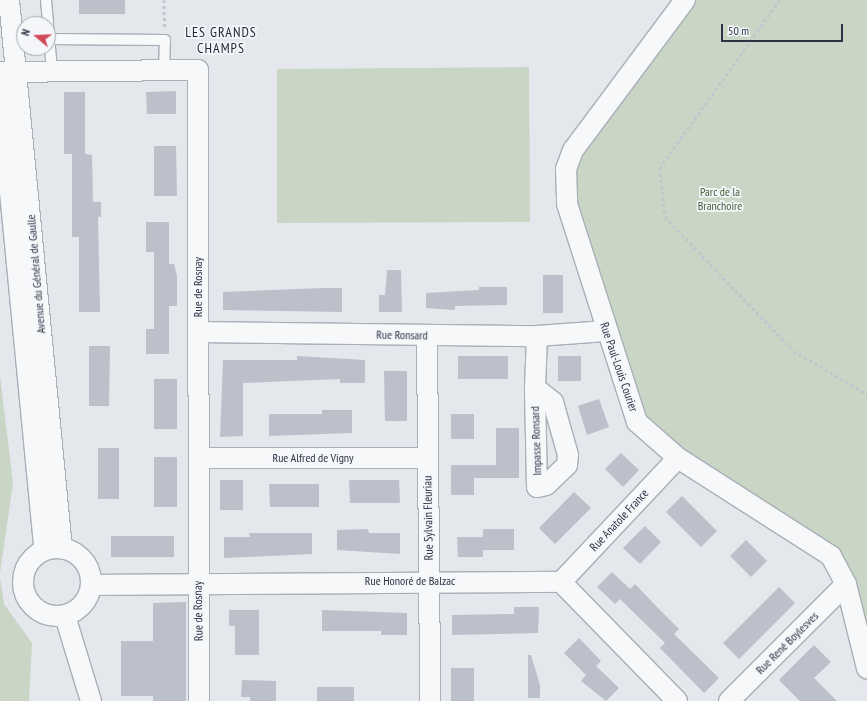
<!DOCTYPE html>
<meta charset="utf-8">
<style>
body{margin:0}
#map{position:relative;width:867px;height:701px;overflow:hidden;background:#e4e7ec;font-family:"PT Sans Narrow",sans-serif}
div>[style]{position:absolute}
.green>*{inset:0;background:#c9d6c5}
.building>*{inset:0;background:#bbc0ca}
.path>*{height:2.5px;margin-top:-1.25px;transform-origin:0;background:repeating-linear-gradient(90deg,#c2c5cb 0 3px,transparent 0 6px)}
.roads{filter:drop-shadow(1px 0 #a9aeb7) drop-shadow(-1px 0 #a9aeb7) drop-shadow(0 1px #a9aeb7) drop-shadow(0 -1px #a9aeb7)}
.lane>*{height:10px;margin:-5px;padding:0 5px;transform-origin:5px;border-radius:5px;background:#f7f8fa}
.street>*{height:20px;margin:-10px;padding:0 10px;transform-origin:10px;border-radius:10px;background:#f7f8fa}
.street>.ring{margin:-10px;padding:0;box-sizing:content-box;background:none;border:20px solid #f7f8fa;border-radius:50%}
span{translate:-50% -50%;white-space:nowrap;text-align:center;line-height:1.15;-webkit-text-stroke:3.5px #f4f6f9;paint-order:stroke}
.park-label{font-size:12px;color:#3f6138}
.street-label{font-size:12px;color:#2b3445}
.quarter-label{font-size:14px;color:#1d2536;letter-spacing:1px}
.north{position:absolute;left:16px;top:16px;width:40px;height:40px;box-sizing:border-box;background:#f4f6f9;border:1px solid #a4a8b1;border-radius:50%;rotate:289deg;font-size:11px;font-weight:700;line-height:16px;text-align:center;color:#2b3445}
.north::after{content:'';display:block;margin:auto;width:14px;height:18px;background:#d1495b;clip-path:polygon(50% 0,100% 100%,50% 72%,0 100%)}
.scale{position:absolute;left:721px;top:24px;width:122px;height:18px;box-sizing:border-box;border:2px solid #2b3445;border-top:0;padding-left:5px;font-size:12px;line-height:14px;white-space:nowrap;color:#2b3445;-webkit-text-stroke:3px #f4f6f9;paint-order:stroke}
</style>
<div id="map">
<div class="green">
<div style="clip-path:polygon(685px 0,867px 0,867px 640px,838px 566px,648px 435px,566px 169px)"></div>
<div style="clip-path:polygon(529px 67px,530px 222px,277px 223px,277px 69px)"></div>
<div style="clip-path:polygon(0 376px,13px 483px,0 573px)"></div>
<div style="clip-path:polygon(0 577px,4px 604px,32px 643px,29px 701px,0 701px)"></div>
</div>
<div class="building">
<div style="clip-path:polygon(79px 0,125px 0,125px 14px,79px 14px)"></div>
<div style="clip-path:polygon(176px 91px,176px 114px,147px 114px,146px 92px)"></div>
<div style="clip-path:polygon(64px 92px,85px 92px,85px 154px,92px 155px,93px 202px,101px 202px,101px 217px,98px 217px,100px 312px,79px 312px,79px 237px,72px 237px,72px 154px,64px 154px)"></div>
<div style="clip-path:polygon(154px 146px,176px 146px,177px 196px,154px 196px)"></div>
<div style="clip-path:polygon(146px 222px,169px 222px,169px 264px,174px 264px,177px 276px,177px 306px,169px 306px,169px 354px,146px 354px,146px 329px,154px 329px,154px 252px,146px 252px)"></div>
<div style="clip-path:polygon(387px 270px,401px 270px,402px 312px,379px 312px,379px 295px,385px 295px)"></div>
<div style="clip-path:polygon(543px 275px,563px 275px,563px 313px,543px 313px)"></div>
<div style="clip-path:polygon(479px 287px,507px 287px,507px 305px,455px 306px,455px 310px,426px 308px,426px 293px,479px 290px)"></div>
<div style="clip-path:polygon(322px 288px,342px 288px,342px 312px,223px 310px,223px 292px)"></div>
<div style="clip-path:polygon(89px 346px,110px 346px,109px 406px,89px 406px)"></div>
<div style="clip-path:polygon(297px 356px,365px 360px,365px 383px,340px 383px,340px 379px,243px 383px,243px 436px,220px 437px,223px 360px,297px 360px)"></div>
<div style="clip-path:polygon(458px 356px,508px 356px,508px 379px,458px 379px)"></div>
<div style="clip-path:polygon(558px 356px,581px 356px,581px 381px,558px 381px)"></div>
<div style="clip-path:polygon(384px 371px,407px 371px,407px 421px,385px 421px)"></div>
<div style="clip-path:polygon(154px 379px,177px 379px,177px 429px,154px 429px)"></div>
<div style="clip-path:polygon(599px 399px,609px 427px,587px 435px,578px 406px)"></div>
<div style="clip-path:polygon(322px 410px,352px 410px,352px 433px,269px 436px,269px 414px,322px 414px)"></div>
<div style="clip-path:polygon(451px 414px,474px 414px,474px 439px,451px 439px)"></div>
<div style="clip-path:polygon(496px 428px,519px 428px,519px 478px,474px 478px,474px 495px,451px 495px,451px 465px,496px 465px)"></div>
<div style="clip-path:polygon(98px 448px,119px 448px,119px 499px,98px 499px)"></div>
<div style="clip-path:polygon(621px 453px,639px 470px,623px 487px,605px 469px)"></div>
<div style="clip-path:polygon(154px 457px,177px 457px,177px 507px,154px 507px)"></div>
<div style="clip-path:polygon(220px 480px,243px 480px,243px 510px,220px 510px)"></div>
<div style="clip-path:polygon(349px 480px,399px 480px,400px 503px,350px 503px)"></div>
<div style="clip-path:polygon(269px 484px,319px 484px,319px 507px,270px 507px)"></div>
<div style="clip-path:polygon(574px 492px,591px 508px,555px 544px,539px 528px)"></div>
<div style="clip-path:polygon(682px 496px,717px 531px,701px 547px,666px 512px)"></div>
<div style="clip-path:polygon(645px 526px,661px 542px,640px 564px,623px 548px)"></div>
<div style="clip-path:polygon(368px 529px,369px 533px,400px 533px,400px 554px,337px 550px,337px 530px)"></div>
<div style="clip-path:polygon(483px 529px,514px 529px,514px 550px,483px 550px,483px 557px,458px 557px,457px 537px,483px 537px)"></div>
<div style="clip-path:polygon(249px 533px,312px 533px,312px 554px,224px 558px,224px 537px,250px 537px)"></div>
<div style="clip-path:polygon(111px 536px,174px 536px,174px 557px,111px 557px)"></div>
<div style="clip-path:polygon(746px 540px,767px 561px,751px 577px,730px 556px)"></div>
<div style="clip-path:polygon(612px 572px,630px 589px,635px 584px,657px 607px,679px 629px,674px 634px,719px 678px,704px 693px,660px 648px,665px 643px,620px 599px,615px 604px,597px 587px)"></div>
<div style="clip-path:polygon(779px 587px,795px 603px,739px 659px,723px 643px)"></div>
<div style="clip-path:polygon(186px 602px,186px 701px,153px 701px,153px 696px,121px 696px,121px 641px,153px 641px,153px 603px)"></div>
<div style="clip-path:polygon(514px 607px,539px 607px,538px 633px,452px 635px,452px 615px,514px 614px)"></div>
<div style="clip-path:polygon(229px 610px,259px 610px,259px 655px,235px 655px,235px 626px,229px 626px)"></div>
<div style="clip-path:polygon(322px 610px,407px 613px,407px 635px,381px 635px,381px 631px,322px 631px)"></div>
<div style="clip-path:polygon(579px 638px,601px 661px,596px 666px,619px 688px,606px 701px,581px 681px,586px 675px,564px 653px)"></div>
<div style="clip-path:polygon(814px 645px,831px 662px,814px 678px,837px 701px,800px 701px,779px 680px)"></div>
<div style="clip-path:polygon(528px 655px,531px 655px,540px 685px,540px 698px,528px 698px)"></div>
<div style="clip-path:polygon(451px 668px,474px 668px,474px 701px,451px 701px)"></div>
<div style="clip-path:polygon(242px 680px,276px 681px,276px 701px,250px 701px,250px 697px,241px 697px)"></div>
<div style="clip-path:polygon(317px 687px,354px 687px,354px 701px,317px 701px)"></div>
</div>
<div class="path">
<div style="left:164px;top:0;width:27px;rotate:88deg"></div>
<div style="left:780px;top:0;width:206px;rotate:125.5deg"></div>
<div style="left:660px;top:168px;width:49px;rotate:84.2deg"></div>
<div style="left:665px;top:217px;width:186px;rotate:46.1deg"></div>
<div style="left:794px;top:351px;width:85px;rotate:30.5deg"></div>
</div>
<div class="roads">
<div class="lane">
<div style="left:46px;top:0;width:24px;rotate:85deg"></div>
<div style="left:48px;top:26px;width:44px;rotate:84.8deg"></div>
<div style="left:49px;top:39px;width:116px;rotate:0.5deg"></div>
<div style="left:165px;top:40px;width:30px;rotate:92deg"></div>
</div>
<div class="street">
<div style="left:9px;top:0;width:551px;rotate:84.48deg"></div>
<div style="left:685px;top:0;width:187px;rotate:126.7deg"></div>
<div style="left:573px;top:150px;width:20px;rotate:110deg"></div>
<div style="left:566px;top:169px;width:35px;rotate:88deg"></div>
<div style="left:567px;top:204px;width:229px;rotate:72.2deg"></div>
<div style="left:637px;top:422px;width:55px;rotate:41.3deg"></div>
<div style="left:678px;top:458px;width:182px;rotate:32.6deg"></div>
<div style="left:831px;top:556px;width:32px;rotate:62deg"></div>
<div style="left:846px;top:584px;width:87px;rotate:76deg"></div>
<div style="left:0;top:72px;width:198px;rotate:-0.6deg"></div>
<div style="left:198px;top:70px;width:631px;rotate:89.91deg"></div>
<div style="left:0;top:88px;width:463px;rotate:84.5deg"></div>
<div style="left:198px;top:332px;width:339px;rotate:0.7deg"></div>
<div style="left:537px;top:336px;width:69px;rotate:-4.1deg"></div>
<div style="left:427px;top:335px;width:366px;rotate:89.5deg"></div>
<div style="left:535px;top:388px;width:23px;rotate:38deg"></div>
<div style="left:553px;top:402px;width:55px;rotate:74.2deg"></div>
<div style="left:568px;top:455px;width:10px;rotate:96deg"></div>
<div style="left:567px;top:465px;width:29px;rotate:136deg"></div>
<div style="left:546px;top:485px;width:9px;rotate:167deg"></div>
<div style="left:537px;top:487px;width:99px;rotate:-91.2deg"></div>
<div style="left:535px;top:388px;width:52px;rotate:-87.8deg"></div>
<div style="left:199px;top:458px;width:229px"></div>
<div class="ring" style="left:23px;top:548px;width:48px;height:48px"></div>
<div style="left:561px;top:582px;width:170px;rotate:-46.7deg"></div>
<div style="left:92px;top:585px;width:469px;rotate:-0.4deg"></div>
<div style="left:561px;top:582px;width:166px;rotate:45.7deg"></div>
<div style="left:65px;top:616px;width:89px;rotate:73deg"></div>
<div style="left:729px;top:701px;width:165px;rotate:-45deg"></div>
</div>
</div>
<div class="park-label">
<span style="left:720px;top:199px">Parc de la<br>Branchoire</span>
</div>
<div class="street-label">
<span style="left:36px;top:274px;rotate:-95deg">Avenue du Général de Gaulle</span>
<span style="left:198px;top:287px;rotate:-90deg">Rue de Rosnay</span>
<span style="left:402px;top:335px;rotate:1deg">Rue Ronsard</span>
<span style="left:619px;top:367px;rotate:71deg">Rue Paul-Louis Courier</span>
<span style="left:536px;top:441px;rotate:-92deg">Impasse Ronsard</span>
<span style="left:313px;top:458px">Rue Alfred de Vigny</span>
<span style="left:428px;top:518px;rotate:-91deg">Rue Sylvain Fleuriau</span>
<span style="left:619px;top:520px;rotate:-47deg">Rue Anatole France</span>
<span style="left:410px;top:581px">Rue Honoré de Balzac</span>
<span style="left:198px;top:611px;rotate:-91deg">Rue de Rosnay</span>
<span style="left:787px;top:643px;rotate:-45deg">Rue René Boylesves</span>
</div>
<div class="quarter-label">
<span style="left:221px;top:40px">LES GRANDS<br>CHAMPS</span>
</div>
<div class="north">N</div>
<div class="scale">50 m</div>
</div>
